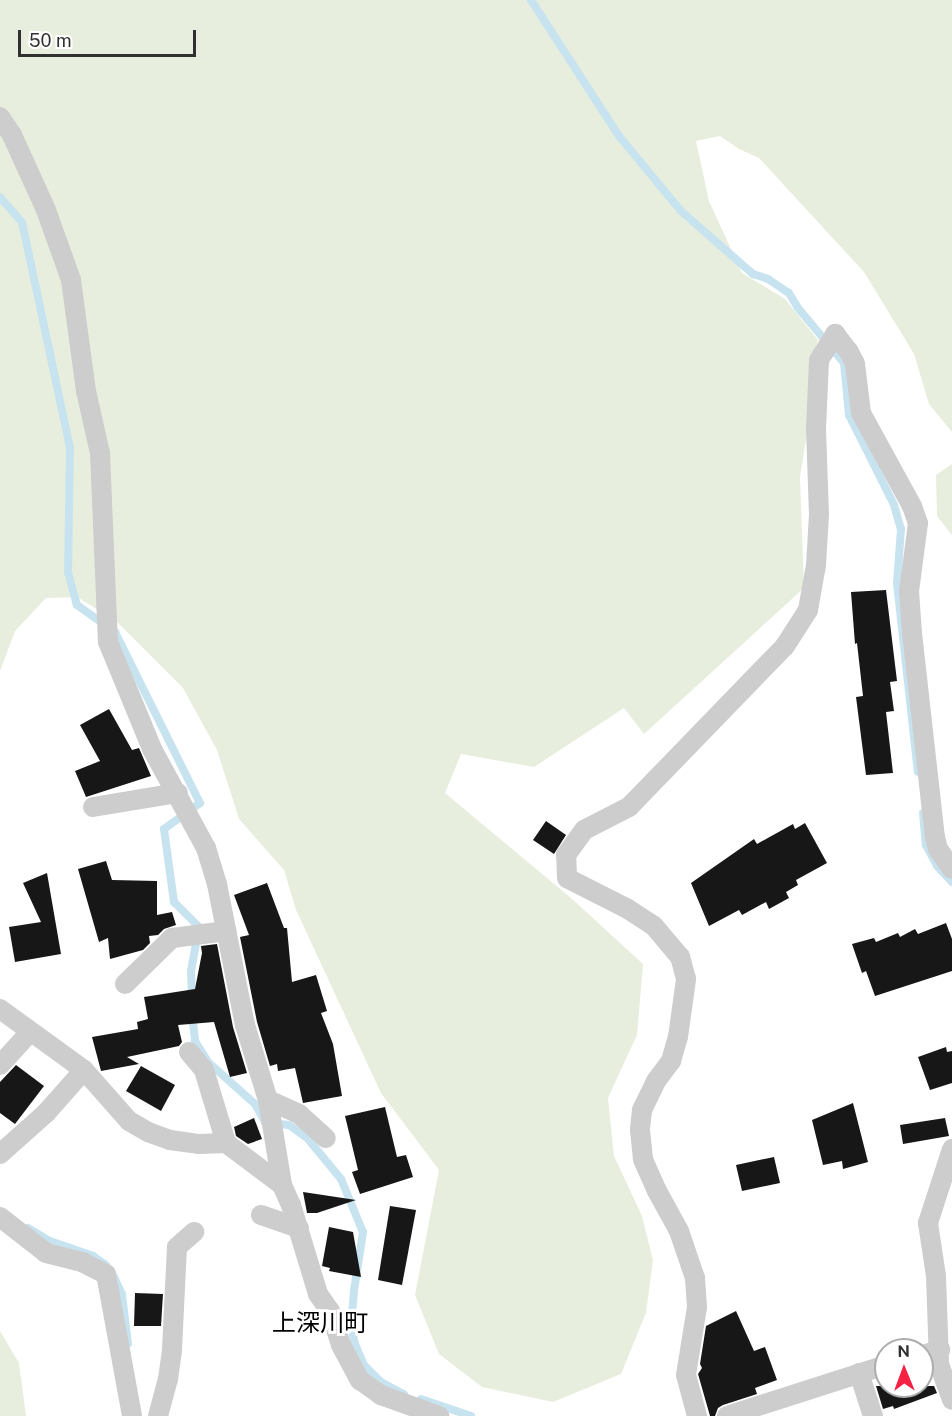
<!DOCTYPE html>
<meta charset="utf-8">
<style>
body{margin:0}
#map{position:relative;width:952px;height:1416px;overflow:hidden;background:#fff;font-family:"Public Sans","Noto Sans JP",sans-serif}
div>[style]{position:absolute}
.green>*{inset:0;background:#e8eedd}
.stream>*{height:8px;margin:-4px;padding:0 4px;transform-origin:4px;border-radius:4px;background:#c8e3f0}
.building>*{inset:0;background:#171717}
.minor>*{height:20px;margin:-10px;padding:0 10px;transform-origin:10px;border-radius:10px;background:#cdcdcd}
span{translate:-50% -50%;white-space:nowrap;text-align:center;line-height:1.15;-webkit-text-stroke:6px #fff;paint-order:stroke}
.quarter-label{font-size:24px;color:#000}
.north{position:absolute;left:874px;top:1338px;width:60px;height:60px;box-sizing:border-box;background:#fff;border:2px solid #acacac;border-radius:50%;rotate:359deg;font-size:16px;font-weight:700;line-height:24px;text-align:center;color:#303030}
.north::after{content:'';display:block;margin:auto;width:21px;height:27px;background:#f72243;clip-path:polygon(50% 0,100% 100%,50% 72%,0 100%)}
.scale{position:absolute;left:18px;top:30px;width:178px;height:27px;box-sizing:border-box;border:3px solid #303030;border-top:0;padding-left:8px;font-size:18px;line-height:21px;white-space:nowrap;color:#303030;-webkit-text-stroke:4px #fff;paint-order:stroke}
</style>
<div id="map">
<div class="green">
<div style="clip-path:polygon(0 0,952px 0,952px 432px,929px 404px,914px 354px,864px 272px,759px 158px,739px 149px,720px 136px,696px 141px,709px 201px,742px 273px,785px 299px,818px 340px,812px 359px,812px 402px,800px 477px,804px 588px,644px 734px,624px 708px,534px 767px,461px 754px,445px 793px,571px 898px,643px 964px,637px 1035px,608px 1098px,614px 1156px,642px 1216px,653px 1260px,646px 1313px,621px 1374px,553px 1402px,482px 1387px,439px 1354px,415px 1295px,439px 1170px,381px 1093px,296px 910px,284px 870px,239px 819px,217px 750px,183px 688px,116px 621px,77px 597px,46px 598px,15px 631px,0 671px)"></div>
<div style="clip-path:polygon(952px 464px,952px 535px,937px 516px,936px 475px)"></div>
<div style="clip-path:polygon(0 1331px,19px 1363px,26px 1416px,0 1416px)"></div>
</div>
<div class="stream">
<div style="left:531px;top:0;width:162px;rotate:57.1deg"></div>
<div style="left:619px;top:136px;width:97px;rotate:50.4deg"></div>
<div style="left:681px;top:211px;width:96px;rotate:41.2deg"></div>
<div style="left:753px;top:274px;width:16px;rotate:18deg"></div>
<div style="left:768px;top:279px;width:25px;rotate:34deg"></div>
<div style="left:789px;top:293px;width:17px;rotate:59deg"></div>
<div style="left:798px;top:308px;width:72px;rotate:50.1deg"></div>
<div style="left:844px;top:363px;width:52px;rotate:84.5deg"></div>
<div style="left:849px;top:415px;width:101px;rotate:63.4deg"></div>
<div style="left:894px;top:505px;width:25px;rotate:74deg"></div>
<div style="left:901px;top:529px;width:54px;rotate:94.2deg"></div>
<div style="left:897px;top:583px;width:190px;rotate:83.7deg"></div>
<div style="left:0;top:197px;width:33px;rotate:49deg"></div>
<div style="left:22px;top:222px;width:230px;rotate:78deg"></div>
<div style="left:70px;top:447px;width:125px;rotate:90.9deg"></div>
<div style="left:68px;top:572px;width:34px;rotate:75deg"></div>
<div style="left:77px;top:605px;width:47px;rotate:35.4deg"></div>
<div style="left:115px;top:632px;width:191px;rotate:63.6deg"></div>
<div style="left:200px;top:803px;width:44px;rotate:144.2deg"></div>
<div style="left:164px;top:829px;width:74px;rotate:82.2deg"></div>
<div style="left:174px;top:902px;width:35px;rotate:45deg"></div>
<div style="left:199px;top:927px;width:45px;rotate:100.3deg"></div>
<div style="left:191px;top:971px;width:26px;rotate:88deg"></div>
<div style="left:923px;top:813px;width:32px;rotate:85deg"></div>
<div style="left:926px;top:845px;width:24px;rotate:62deg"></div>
<div style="left:937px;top:866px;width:22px;rotate:47deg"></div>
<div style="left:192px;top:1015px;width:26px;rotate:83deg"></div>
<div style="left:195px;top:1041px;width:26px;rotate:58deg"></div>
<div style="left:209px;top:1063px;width:62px;rotate:41.7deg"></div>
<div style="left:255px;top:1104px;width:21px;rotate:61deg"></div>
<div style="left:265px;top:1122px;width:24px;rotate:7deg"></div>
<div style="left:289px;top:1125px;width:24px;rotate:36deg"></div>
<div style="left:308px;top:1139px;width:52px;rotate:50.5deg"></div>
<div style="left:341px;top:1179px;width:57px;rotate:67.5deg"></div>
<div style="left:363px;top:1232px;width:60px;rotate:98.7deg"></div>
<div style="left:354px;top:1291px;width:36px;rotate:95deg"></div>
<div style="left:351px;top:1327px;width:17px;rotate:77deg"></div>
<div style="left:355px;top:1344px;width:23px;rotate:67deg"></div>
<div style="left:364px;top:1365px;width:24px;rotate:45deg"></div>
<div style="left:381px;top:1382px;width:26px;rotate:28deg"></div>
<div style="left:28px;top:1228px;width:26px;rotate:31deg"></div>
<div style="left:50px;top:1241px;width:46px;rotate:19.2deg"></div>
<div style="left:93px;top:1256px;width:16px;rotate:35deg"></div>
<div style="left:114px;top:1277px;width:19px;rotate:65deg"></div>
<div style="left:122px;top:1294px;width:50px;rotate:83.2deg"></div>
<div style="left:421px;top:1399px;width:53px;rotate:18.8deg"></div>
</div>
<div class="building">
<div style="clip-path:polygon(886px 590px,897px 681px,890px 682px,894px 711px,886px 712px,893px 773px,866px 775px,856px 697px,863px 696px,857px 643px,855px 644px,851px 592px)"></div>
<div style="clip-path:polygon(109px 709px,132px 750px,139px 748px,151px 776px,86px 797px,75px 771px,100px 761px,80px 725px)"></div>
<div style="clip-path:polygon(546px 821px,566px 835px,554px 854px,533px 840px)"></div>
<div style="clip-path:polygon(805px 823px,827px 863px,796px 880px,798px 885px,786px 892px,789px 898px,769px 909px,766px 902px,742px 915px,739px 910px,709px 926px,691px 883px,754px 839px,757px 844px,793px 824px,795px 829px)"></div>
<div style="clip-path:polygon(106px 861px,112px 880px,157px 881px,157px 915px,172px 912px,176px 925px,164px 929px,158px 935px,149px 936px,150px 943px,143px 950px,110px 959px,108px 938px,99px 942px,78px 869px)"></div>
<div style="clip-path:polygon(47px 873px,61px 954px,15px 962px,9px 927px,41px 922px,23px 883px)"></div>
<div style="clip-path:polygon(267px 883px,284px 928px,287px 928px,292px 982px,316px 975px,327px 1011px,321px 1013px,333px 1044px,342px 1096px,303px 1103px,295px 1068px,278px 1071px,277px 1064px,270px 1066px,257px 1022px,240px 937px,249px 935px,234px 895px)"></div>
<div style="clip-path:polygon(946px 923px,952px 939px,952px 971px,875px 996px,866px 971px,862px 973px,852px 944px,874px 938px,876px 942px,898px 933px,900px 937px,915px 929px,918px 934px)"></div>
<div style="clip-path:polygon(217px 944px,233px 1027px,247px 1073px,230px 1077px,214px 1022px,178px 1025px,182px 1042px,179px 1046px,127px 1057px,139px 1064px,101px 1071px,92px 1037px,138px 1029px,137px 1022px,148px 1019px,144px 997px,195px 989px,202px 953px,201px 946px)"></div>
<div style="clip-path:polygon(946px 1047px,947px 1052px,952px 1051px,952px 1083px,930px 1090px,918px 1057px)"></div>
<div style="clip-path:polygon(16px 1065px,44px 1086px,15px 1124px,0 1113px,0 1082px)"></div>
<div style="clip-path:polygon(141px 1066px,175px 1085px,161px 1111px,126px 1091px)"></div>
<div style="clip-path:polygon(853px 1103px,868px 1162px,843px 1169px,842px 1161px,823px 1165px,812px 1120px)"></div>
<div style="clip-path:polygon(385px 1107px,397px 1157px,406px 1155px,413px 1177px,360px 1194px,352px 1172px,358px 1170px,345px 1116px)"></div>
<div style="clip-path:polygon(254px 1118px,262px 1139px,248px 1144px,236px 1136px,234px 1127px)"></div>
<div style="clip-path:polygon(945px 1118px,949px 1136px,903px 1144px,900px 1125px)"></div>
<div style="clip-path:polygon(774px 1157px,780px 1183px,742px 1191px,736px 1165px)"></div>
<div style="clip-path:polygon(303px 1192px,356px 1200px,317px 1213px,307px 1213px)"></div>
<div style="clip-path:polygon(390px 1206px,416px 1210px,402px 1285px,378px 1280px)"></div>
<div style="clip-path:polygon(329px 1227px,353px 1232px,361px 1277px,329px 1271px,330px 1268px,322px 1266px)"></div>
<div style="clip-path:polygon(135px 1293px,163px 1294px,161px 1326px,134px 1326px)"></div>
<div style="clip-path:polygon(736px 1311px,754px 1351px,765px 1347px,777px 1380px,755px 1388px,757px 1394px,723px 1405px,718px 1408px,715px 1416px,710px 1416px,698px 1374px,702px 1368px,700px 1364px,706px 1326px)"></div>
<div style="clip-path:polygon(876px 1386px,934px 1386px,937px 1393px,894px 1409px,893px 1406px,883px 1409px)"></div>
</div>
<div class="minor">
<div style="left:0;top:117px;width:22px;rotate:56deg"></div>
<div style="left:12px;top:135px;width:82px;rotate:65.6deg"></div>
<div style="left:46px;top:210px;width:74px;rotate:70.3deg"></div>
<div style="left:71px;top:280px;width:112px;rotate:82.3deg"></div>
<div style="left:86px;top:391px;width:64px;rotate:77.3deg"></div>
<div style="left:100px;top:453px;width:189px;rotate:87.6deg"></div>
<div style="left:108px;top:642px;width:116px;rotate:67.6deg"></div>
<div style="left:152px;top:749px;width:113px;rotate:61.4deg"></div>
<div style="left:206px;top:848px;width:38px;rotate:73deg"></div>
<div style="left:217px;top:884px;width:144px;rotate:78.8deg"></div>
<div style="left:245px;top:1025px;width:78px;rotate:73deg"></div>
<div style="left:268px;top:1100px;width:86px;rotate:80.6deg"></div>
<div style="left:282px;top:1185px;width:22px;rotate:66deg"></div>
<div style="left:291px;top:1205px;width:93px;rotate:73.1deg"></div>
<div style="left:318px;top:1294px;width:21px;rotate:55deg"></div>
<div style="left:330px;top:1311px;width:36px;rotate:72deg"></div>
<div style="left:341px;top:1345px;width:40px;rotate:62deg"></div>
<div style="left:360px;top:1380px;width:26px;rotate:36deg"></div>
<div style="left:381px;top:1395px;width:62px;rotate:19.9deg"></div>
<div style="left:93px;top:807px;width:86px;rotate:-9.4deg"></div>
<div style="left:125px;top:984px;width:66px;rotate:-44.4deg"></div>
<div style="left:172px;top:938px;width:55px;rotate:-7.3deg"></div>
<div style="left:0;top:1009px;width:104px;rotate:36deg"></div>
<div style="left:84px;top:1070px;width:68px;rotate:48.6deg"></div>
<div style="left:129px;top:1121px;width:22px;rotate:30deg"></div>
<div style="left:148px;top:1132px;width:23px;rotate:20deg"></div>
<div style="left:170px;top:1140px;width:28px;rotate:8deg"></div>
<div style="left:198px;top:1144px;width:28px;rotate:-2deg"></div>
<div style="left:226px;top:1143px;width:70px;rotate:36.9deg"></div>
<div style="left:189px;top:1052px;width:23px;rotate:50deg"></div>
<div style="left:204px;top:1070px;width:76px;rotate:73.2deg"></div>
<div style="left:0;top:1065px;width:45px;rotate:-47.7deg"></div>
<div style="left:268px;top:1100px;width:34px;rotate:24deg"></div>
<div style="left:299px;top:1114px;width:36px;rotate:42deg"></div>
<div style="left:952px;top:1149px;width:78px;rotate:108deg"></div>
<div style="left:928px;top:1223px;width:54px;rotate:81.4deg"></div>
<div style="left:936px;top:1276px;width:88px;rotate:88deg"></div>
<div style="left:939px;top:1364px;width:38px;rotate:70deg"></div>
<div style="left:0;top:1154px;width:62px;rotate:-41.7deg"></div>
<div style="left:46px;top:1113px;width:57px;rotate:-48.5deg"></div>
<div style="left:261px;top:1215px;width:40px;rotate:18.9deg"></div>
<div style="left:0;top:1217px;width:58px;rotate:38deg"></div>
<div style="left:46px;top:1253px;width:37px;rotate:14deg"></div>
<div style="left:82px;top:1262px;width:27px;rotate:27deg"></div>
<div style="left:106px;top:1274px;width:144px;rotate:79.6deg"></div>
<div style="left:922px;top:1355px;width:19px;rotate:-16deg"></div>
<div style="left:859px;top:1373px;width:45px;rotate:72deg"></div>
<div style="left:158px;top:1416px;width:38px;rotate:-75deg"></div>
<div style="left:168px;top:1379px;width:30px;rotate:-82deg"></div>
<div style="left:172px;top:1349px;width:102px;rotate:-87.2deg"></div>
<div style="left:177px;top:1247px;width:23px;rotate:-41deg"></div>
<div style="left:697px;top:1416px;width:42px;rotate:-105deg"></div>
<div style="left:686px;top:1375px;width:69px;rotate:-80.8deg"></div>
<div style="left:697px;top:1307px;width:29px;rotate:-94deg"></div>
<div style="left:695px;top:1278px;width:50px;rotate:-108.8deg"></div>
<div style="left:679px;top:1231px;width:46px;rotate:-118.8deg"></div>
<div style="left:657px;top:1191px;width:35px;rotate:-114deg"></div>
<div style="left:643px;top:1159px;width:30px;rotate:-96deg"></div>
<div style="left:640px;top:1129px;width:19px;rotate:-84deg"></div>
<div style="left:642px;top:1110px;width:32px;rotate:-64deg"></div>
<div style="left:656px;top:1081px;width:25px;rotate:-53deg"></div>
<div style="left:671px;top:1061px;width:25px;rotate:-74deg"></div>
<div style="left:678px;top:1037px;width:59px;rotate:-82.1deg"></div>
<div style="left:686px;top:979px;width:23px;rotate:-105deg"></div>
<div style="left:680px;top:957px;width:40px;rotate:-130deg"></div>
<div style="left:654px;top:926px;width:31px;rotate:-147deg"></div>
<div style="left:628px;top:909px;width:68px;rotate:-153.1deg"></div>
<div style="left:567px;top:878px;width:23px;rotate:-92deg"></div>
<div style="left:566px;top:855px;width:31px;rotate:-54deg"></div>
<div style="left:584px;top:830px;width:51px;rotate:-27.1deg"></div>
<div style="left:629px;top:807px;width:224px;rotate:-45.9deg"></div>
<div style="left:785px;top:646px;width:43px;rotate:-57.4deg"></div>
<div style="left:808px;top:610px;width:46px;rotate:-79.9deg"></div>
<div style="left:816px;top:565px;width:50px;rotate:-86.6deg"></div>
<div style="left:819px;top:515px;width:86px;rotate:-92deg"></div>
<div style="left:816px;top:429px;width:69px;rotate:-87.5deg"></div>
<div style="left:819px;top:360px;width:31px;rotate:-58deg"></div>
<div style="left:835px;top:334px;width:23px;rotate:52deg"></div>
<div style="left:849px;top:352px;width:13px;rotate:63deg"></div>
<div style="left:855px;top:364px;width:49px;rotate:83deg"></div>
<div style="left:861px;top:413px;width:106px;rotate:61.3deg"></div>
<div style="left:912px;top:506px;width:18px;rotate:71deg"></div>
<div style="left:918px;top:523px;width:69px;rotate:97.5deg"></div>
<div style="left:909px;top:591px;width:42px;rotate:85.9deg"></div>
<div style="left:912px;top:633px;width:205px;rotate:83.6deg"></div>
<div style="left:935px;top:837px;width:12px;rotate:76deg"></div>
<div style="left:938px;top:849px;width:24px;rotate:55deg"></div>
<div style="left:727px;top:1416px;width:167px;rotate:-17.8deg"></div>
</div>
<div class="quarter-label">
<span style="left:320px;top:1323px">上深川町</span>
</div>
<div class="north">N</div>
<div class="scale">50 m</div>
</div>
